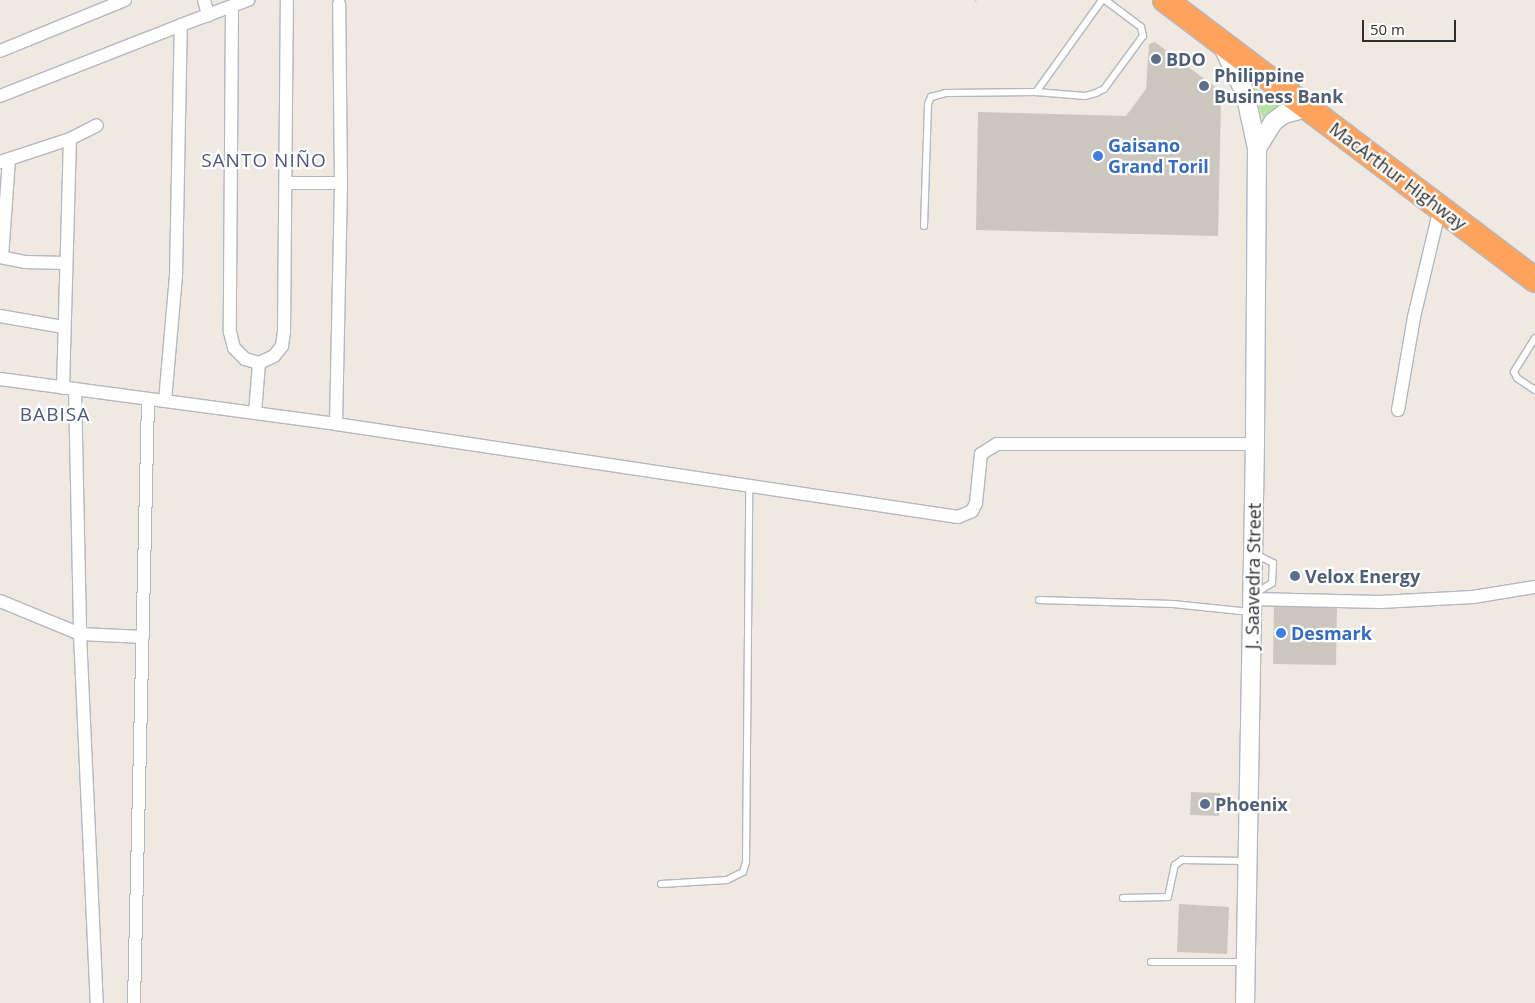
<!DOCTYPE html>
<meta charset="utf-8">
<style>
body{margin:0}
#map{position:relative;width:1535px;height:1003px;overflow:hidden;background:#efe9e1;font-family:"Open Sans",sans-serif}
div>[style]{position:absolute}
.green>*{inset:0;background:#b6e59e}
.building>*{inset:0;background:#cbc7bf}
.path>*{height:2.5px;margin-top:-1.25px;transform-origin:0;background:repeating-linear-gradient(90deg,#c9c9c9 0 4px,transparent 0 6.5px)}
.roads{filter:drop-shadow(1px 0 #b4b7c1) drop-shadow(-1px 0 #b4b7c1) drop-shadow(0 1px #b4b7c1) drop-shadow(0 -1px #b4b7c1)}
.lane>*{height:6px;margin:-3px;padding:0 3px;transform-origin:3px;border-radius:3px;background:#fff}
.street>*{height:12px;margin:-6px;padding:0 6px;transform-origin:6px;border-radius:6px;background:#fff}
.secondary>*{height:18px;margin:-9px;padding:0 9px;transform-origin:9px;border-radius:9px;background:#fff}
.highway>*{height:24px;margin:-12px;padding:0 12px;transform-origin:12px;border-radius:12px;background:#ffa35c}
.dots>*{width:14px;height:14px;translate:-50% -50%;box-sizing:border-box;border:2px solid #fff;border-radius:50%}
span{translate:-50% -50%;white-space:nowrap;text-align:center;line-height:1.15;-webkit-text-stroke:4.5px #fff;paint-order:stroke}
.service-label{font-size:18px;color:#4e5e75;font-weight:700}
.left{translate:0 -50%;text-align:left}
.shop-label{font-size:18px;color:#366cbe;font-weight:700}
.street-label{font-size:18px;color:#2e2e2e}
.neighbourhood-label{font-size:19px;color:#4d5680;letter-spacing:1px}
.scale{position:absolute;left:1362px;top:20px;width:94px;height:22px;box-sizing:border-box;border:2px solid #2e2e2e;border-top:0;padding-left:6px;font-size:15px;line-height:18px;white-space:nowrap;color:#2e2e2e;-webkit-text-stroke:4px #fff;paint-order:stroke}
</style>
<div id="map">
<div class="green">
<div style="clip-path:polygon(1251px 84px,1280px 105px,1263px 119px)"></div>
</div>
<div class="building">
<div style="clip-path:polygon(1155px 42px,1214px 86px,1221px 100px,1218px 236px,976px 230px,978px 112px,1126px 116px,1146px 89px,1149px 44px)"></div>
<div style="clip-path:polygon(1274px 605px,1337px 606px,1336px 665px,1273px 664px)"></div>
<div style="clip-path:polygon(1191px 792px,1220px 793px,1219px 816px,1190px 815px)"></div>
<div style="clip-path:polygon(1179px 904px,1229px 907px,1227px 954px,1177px 952px)"></div>
</div>
<div class="path">
<div style="left:975px;top:1px;width:1px;rotate:-45deg"></div>
</div>
<div class="roads">
<div class="lane">
<div style="left:1036px;top:92px;width:113px;rotate:-54.3deg"></div>
<div style="left:924px;top:226px;width:122px;rotate:-88.1deg"></div>
<div style="left:928px;top:104px;width:8px;rotate:-67deg"></div>
<div style="left:931px;top:97px;width:16px;rotate:-15deg"></div>
<div style="left:946px;top:93px;width:90px;rotate:-0.6deg"></div>
<div style="left:1036px;top:92px;width:49px;rotate:4.7deg"></div>
<div style="left:1085px;top:96px;width:11px;rotate:-15deg"></div>
<div style="left:1096px;top:93px;width:9px;rotate:-27deg"></div>
<div style="left:1104px;top:89px;width:66px;rotate:-53.7deg"></div>
<div style="left:1143px;top:36px;width:9px;rotate:-103deg"></div>
<div style="left:1141px;top:27px;width:45px;rotate:-143.1deg"></div>
<div style="left:1535px;top:338px;width:40px;rotate:122deg"></div>
<div style="left:1514px;top:372px;width:7px;rotate:63deg"></div>
<div style="left:1517px;top:378px;width:22px;rotate:34deg"></div>
<div style="left:1254px;top:594px;width:21px;rotate:-31deg"></div>
<div style="left:1272px;top:583px;width:20px;rotate:-87deg"></div>
<div style="left:1273px;top:563px;width:20px;rotate:-153deg"></div>
<div style="left:1039px;top:600px;width:134px;rotate:1.7deg"></div>
<div style="left:1173px;top:604px;width:78px;rotate:5.9deg"></div>
<div style="left:661px;top:884px;width:66px;rotate:-3.5deg"></div>
<div style="left:727px;top:880px;width:18px;rotate:-27deg"></div>
<div style="left:743px;top:872px;width:10px;rotate:-73deg"></div>
<div style="left:746px;top:862px;width:377px;rotate:-89.5deg"></div>
<div style="left:1123px;top:898px;width:45px;rotate:-1.3deg"></div>
<div style="left:1168px;top:897px;width:33px;rotate:-78deg"></div>
<div style="left:1175px;top:865px;width:9px;rotate:-36deg"></div>
<div style="left:1182px;top:860px;width:63px;rotate:0.9deg"></div>
<div style="left:1151px;top:962px;width:93px"></div>
</div>
<div class="street">
<div style="left:204px;top:0;width:16px;rotate:75deg"></div>
<div style="left:232px;top:7px;width:325px;rotate:90.4deg"></div>
<div style="left:230px;top:332px;width:16px;rotate:76deg"></div>
<div style="left:234px;top:348px;width:16px;rotate:45deg"></div>
<div style="left:245px;top:359px;width:15px;rotate:16deg"></div>
<div style="left:259px;top:363px;width:17px;rotate:-25deg"></div>
<div style="left:274px;top:356px;width:13px;rotate:-51deg"></div>
<div style="left:282px;top:346px;width:14px;rotate:-82deg"></div>
<div style="left:284px;top:332px;width:332px;rotate:-89.5deg"></div>
<div style="left:0;top:51px;width:135px;rotate:-22.2deg"></div>
<div style="left:0;top:96px;width:194px;rotate:-21.4deg"></div>
<div style="left:0;top:162px;width:74px;rotate:-18.2deg"></div>
<div style="left:70px;top:139px;width:30px;rotate:-27deg"></div>
<div style="left:287px;top:183px;width:54px"></div>
<div style="left:0;top:257px;width:25px;rotate:11deg"></div>
<div style="left:25px;top:262px;width:40px;rotate:1.4deg"></div>
<div style="left:2px;top:257px;width:98px;rotate:-85.9deg"></div>
<div style="left:0;top:316px;width:65px;rotate:9.8deg"></div>
<div style="left:0;top:379px;width:339px;rotate:7.6deg"></div>
<div style="left:336px;top:424px;width:629px;rotate:8.5deg"></div>
<div style="left:958px;top:517px;width:15px;rotate:-23deg"></div>
<div style="left:972px;top:511px;width:9px;rotate:-63deg"></div>
<div style="left:976px;top:503px;width:49px;rotate:-84.2deg"></div>
<div style="left:981px;top:454px;width:19px;rotate:-32deg"></div>
<div style="left:997px;top:444px;width:258px"></div>
<div style="left:63px;top:388px;width:249px;rotate:-88.4deg"></div>
<div style="left:75px;top:389px;width:245px;rotate:88.8deg"></div>
<div style="left:80px;top:634px;width:369px;rotate:87.4deg"></div>
<div style="left:165px;top:401px;width:125px;rotate:-85deg"></div>
<div style="left:176px;top:276px;width:251px;rotate:-88.9deg"></div>
<div style="left:181px;top:25px;width:72px;rotate:-20.5deg"></div>
<div style="left:1398px;top:410px;width:94px;rotate:-80.2deg"></div>
<div style="left:1414px;top:317px;width:112px;rotate:-76.6deg"></div>
<div style="left:255px;top:413px;width:50px;rotate:-85.4deg"></div>
<div style="left:336px;top:424px;width:241px;rotate:-88.8deg"></div>
<div style="left:341px;top:183px;width:179px;rotate:-90.6deg"></div>
<div style="left:1253px;top:599px;width:127px;rotate:1.4deg"></div>
<div style="left:1380px;top:602px;width:93px;rotate:-3.1deg"></div>
<div style="left:1473px;top:597px;width:63px;rotate:-9.2deg"></div>
<div style="left:0;top:601px;width:87px;rotate:22.4deg"></div>
<div style="left:80px;top:634px;width:63px;rotate:2.7deg"></div>
<div style="left:134px;top:1003px;width:603px;rotate:-88.67deg"></div>
</div>
<div class="secondary">
<div style="left:1222px;top:45px;width:53px;rotate:64.4deg"></div>
<div style="left:1245px;top:93px;width:56px;rotate:77.7deg"></div>
<div style="left:1257px;top:148px;width:296px;rotate:90.4deg"></div>
<div style="left:1255px;top:444px;width:559px;rotate:91.02deg"></div>
<div style="left:1257px;top:148px;width:31px;rotate:-58deg"></div>
<div style="left:1273px;top:122px;width:14px;rotate:-36deg"></div>
<div style="left:1284px;top:114px;width:24px;rotate:-15deg"></div>
</div>
<div class="highway">
<div style="left:1165px;top:0;width:464px;rotate:37.1deg"></div>
</div>
</div>
<div class="dots">
<div style="left:1156px;top:59px;background:#5c6f8a"></div>
<div style="left:1204px;top:86px;background:#5c6f8a"></div>
<div style="left:1098px;top:156px;background:#3f7fe0"></div>
<div style="left:1295px;top:576px;background:#5c6f8a"></div>
<div style="left:1281px;top:633px;background:#3f7fe0"></div>
<div style="left:1205px;top:804px;background:#5c6f8a"></div>
</div>
<div class="service-label">
<span class="left" style="left:1166px;top:59px">BDO</span>
<span class="left" style="left:1214px;top:86px">Philippine<br>Business Bank</span>
<span class="left" style="left:1305px;top:576px">Velox Energy</span>
<span class="left" style="left:1215px;top:804px">Phoenix</span>
</div>
<div class="shop-label">
<span class="left" style="left:1108px;top:156px">Gaisano<br>Grand Toril</span>
<span class="left" style="left:1291px;top:633px">Desmark</span>
</div>
<div class="street-label">
<span style="left:1398px;top:176px;rotate:37deg">MacArthur Highway</span>
<span style="left:1253px;top:576px;rotate:-89deg">J. Saavedra Street</span>
</div>
<div class="neighbourhood-label">
<span style="left:264px;top:161px">SANTO NIÑO</span>
<span style="left:55px;top:415px">BABISA</span>
</div>
<div class="scale">50 m</div>
</div>
